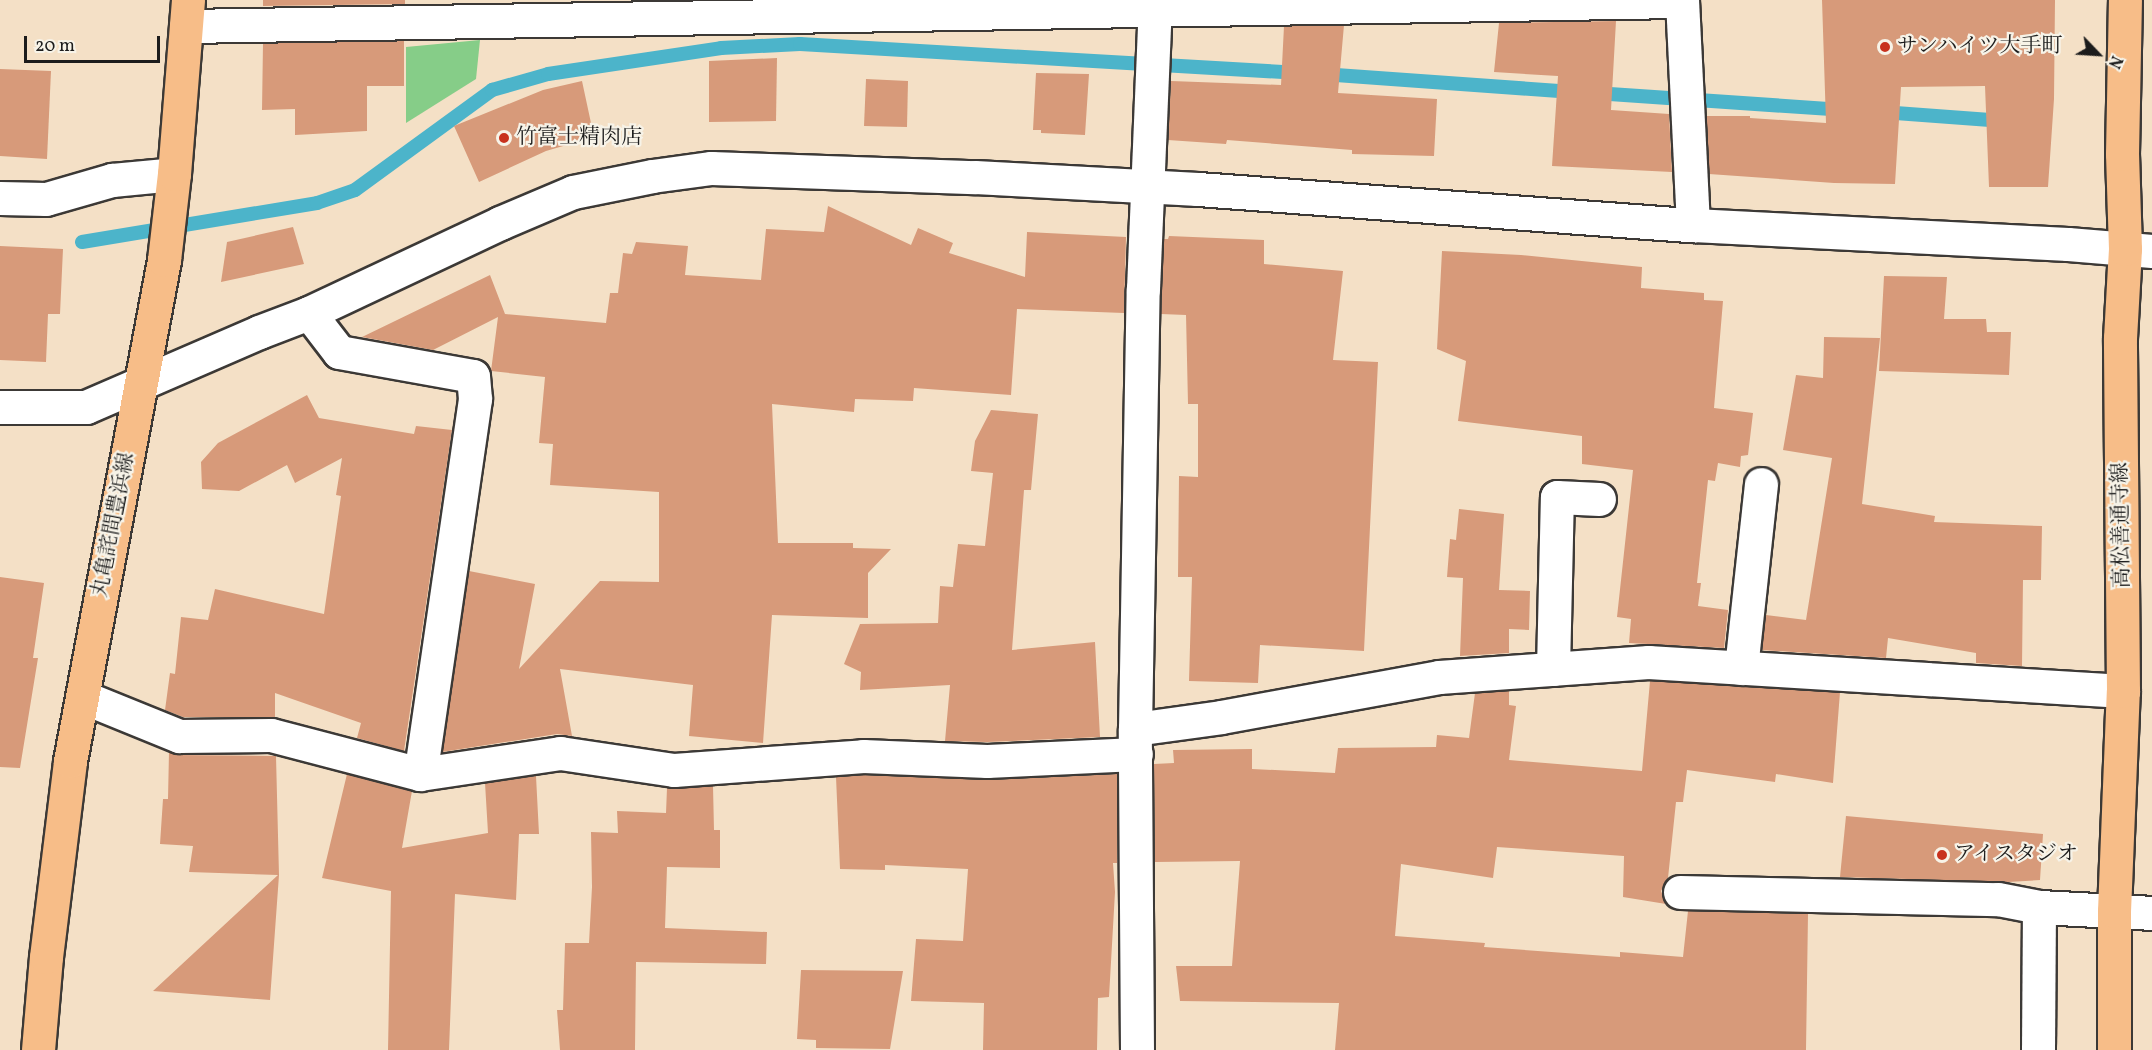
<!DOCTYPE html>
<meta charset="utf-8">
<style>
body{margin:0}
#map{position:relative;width:2152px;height:1050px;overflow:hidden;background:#f4e0c6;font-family:Vollkorn,"Noto Serif JP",serif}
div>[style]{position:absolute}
.green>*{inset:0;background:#86cd88}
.stream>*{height:14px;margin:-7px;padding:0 7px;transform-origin:7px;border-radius:7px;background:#4cb4ca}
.building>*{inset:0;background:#d79a7a}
.roads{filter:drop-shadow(2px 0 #3c3936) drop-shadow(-2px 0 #3c3936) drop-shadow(0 2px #3c3936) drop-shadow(0 -2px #3c3936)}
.minor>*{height:33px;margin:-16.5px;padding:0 16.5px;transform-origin:16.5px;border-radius:16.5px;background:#fff}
.major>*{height:33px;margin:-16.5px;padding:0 16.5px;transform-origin:16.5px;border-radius:16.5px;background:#f7bd88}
.dots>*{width:16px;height:16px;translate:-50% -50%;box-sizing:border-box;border:3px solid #f7f3e8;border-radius:50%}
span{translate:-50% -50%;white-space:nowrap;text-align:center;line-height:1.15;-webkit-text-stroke:4.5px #f7f3e8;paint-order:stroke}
.poi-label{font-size:21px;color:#1c1c1c}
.left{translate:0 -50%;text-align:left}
.street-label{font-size:21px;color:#1c1c1c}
.north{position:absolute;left:2068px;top:24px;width:60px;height:60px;-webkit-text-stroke:4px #f7f3e8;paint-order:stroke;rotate:115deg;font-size:16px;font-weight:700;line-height:24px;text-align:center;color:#1c1c1c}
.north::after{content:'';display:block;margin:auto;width:21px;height:27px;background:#1c1c1c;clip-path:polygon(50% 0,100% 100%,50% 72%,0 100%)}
.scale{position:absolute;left:24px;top:36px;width:136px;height:27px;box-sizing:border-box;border:3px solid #1c1c1c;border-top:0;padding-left:8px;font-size:18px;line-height:21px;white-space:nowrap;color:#1c1c1c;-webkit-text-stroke:4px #f7f3e8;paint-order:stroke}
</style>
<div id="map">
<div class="green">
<div style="clip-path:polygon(480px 40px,476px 79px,406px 123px,406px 47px)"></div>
</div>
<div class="stream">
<div style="left:1322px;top:74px;width:255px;rotate:4.1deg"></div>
<div style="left:1595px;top:93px;width:248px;rotate:3.9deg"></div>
<div style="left:1882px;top:112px;width:122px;rotate:4.2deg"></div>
<div style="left:82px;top:242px;width:238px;rotate:-9.4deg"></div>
<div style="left:317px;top:203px;width:40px;rotate:-18.9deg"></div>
<div style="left:355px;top:190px;width:170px;rotate:-36.1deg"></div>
<div style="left:492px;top:90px;width:58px;rotate:-15.9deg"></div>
<div style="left:548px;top:74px;width:175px;rotate:-8.5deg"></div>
<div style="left:721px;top:48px;width:79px;rotate:-2.9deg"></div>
<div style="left:800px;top:44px;width:501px;rotate:3.32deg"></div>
</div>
<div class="building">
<div style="clip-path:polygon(263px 0,405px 0,405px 4px,263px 6px)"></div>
<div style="clip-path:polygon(1822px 0,2055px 0,2054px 99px,2048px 187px,1989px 187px,1985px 86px,1901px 87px,1895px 184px,1834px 183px,1709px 174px,1706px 116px,1750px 116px,1750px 118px,1826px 123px)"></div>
<div style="clip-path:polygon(1616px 21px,1611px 110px,1669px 114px,1672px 172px,1552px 166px,1558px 76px,1494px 72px,1499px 23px)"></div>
<div style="clip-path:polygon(1344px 25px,1338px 93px,1437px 99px,1434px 156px,1352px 154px,1352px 150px,1227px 140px,1226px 144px,1168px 140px,1171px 81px,1281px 85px,1284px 26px)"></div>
<div style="clip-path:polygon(404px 41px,404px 86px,367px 86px,367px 131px,295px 135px,295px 109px,262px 110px,263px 43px)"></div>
<div style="clip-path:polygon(777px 58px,776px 121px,709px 122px,709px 61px)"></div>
<div style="clip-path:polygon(0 69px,51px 71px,47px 159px,0 156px)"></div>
<div style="clip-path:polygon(1036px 73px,1089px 74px,1085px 135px,1041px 133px,1041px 130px,1033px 130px)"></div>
<div style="clip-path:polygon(866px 79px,908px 81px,907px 127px,864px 126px)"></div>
<div style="clip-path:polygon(582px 81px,594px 137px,546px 151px,479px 182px,454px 126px,543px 90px)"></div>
<div style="clip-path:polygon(828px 206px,911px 245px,918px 228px,953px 243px,949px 253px,1025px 277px,1027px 232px,1126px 237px,1124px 313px,1017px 309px,1011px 395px,914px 388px,913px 401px,855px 399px,854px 412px,772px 404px,778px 543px,853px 543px,853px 548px,891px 549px,868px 573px,868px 618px,772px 615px,763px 743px,689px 736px,693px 685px,560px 669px,572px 736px,557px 734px,442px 752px,469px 571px,535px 584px,519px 669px,600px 581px,659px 582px,659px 492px,550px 485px,553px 444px,539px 443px,545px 377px,491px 371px,498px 317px,433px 350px,362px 337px,490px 275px,505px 314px,606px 323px,610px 293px,618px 293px,623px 253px,632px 254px,636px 242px,688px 246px,685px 275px,761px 280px,766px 229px,824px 232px)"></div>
<div style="clip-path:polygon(293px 227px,304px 264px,221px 282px,227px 242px)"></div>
<div style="clip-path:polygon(1169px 236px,1264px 240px,1264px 264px,1343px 271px,1333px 360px,1378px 362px,1364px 651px,1260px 645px,1258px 683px,1189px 681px,1192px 577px,1178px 577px,1179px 476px,1198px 477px,1198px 404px,1188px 404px,1186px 315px,1161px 314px,1164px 239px,1168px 239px)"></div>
<div style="clip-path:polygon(0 246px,63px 249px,60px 314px,48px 314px,46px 362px,0 360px)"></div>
<div style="clip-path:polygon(1442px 251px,1521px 255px,1642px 267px,1641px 288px,1704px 293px,1704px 300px,1723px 301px,1714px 408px,1753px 413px,1748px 455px,1741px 456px,1740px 467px,1718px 463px,1715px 481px,1708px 480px,1697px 583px,1701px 583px,1698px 606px,1728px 610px,1724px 648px,1629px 643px,1631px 619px,1617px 617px,1633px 470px,1582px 464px,1582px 436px,1458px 421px,1466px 361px,1437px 349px)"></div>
<div style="clip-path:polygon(1884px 276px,1947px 277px,1944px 319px,1986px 319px,1987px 332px,2011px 332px,2009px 375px,1879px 371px)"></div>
<div style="clip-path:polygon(1824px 337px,1880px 338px,1862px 504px,1935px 516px,1934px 522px,2042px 526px,2041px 580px,2023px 580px,2022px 666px,1976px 663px,1976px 653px,1888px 638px,1886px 658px,1762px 650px,1766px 615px,1806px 620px,1832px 458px,1783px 450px,1796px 375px,1823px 378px)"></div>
<div style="clip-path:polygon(307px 395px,319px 418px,414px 434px,416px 426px,452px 430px,404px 751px,357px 738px,361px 723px,275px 693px,275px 717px,183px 717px,165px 710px,170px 673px,175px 674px,181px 617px,208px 620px,215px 589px,324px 614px,341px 496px,336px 495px,342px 458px,295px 483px,287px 465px,239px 491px,202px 489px,201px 462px,218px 443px)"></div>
<div style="clip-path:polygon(991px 410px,1038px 414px,1031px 490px,1024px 490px,1012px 650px,1095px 642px,1100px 737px,987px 742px,945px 741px,950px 685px,860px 690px,861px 672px,844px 664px,860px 624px,938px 623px,940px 586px,953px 587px,958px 544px,985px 546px,993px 473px,971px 471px,975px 441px)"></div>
<div style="clip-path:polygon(1459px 509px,1504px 514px,1499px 590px,1530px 591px,1529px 630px,1509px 629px,1509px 653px,1460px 656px,1463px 578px,1447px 577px,1450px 539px,1456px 540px)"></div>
<div style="clip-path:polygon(0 577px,44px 583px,33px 658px,38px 658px,20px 768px,0 767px)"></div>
<div style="clip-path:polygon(1650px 681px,1840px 692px,1833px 783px,1776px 774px,1775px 782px,1687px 770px,1683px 802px,1676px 802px,1668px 878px,1661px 891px,1666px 904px,1623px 897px,1624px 856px,1497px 847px,1493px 878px,1401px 864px,1395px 936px,1485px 943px,1484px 947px,1620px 957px,1620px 952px,1683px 957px,1688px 911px,1808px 914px,1806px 1050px,1335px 1050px,1339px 1003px,1180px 1001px,1176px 966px,1232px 966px,1240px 861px,1155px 862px,1154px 764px,1174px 763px,1173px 750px,1252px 749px,1252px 769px,1335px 773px,1338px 748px,1436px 747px,1437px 735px,1469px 738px,1475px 693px,1509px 691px,1509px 705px,1516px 706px,1509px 760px,1642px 771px)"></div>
<div style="clip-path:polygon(169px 752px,179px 755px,276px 756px,279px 875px,270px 1000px,153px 991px,278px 875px,189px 872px,193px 846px,160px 844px,163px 799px,168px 799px)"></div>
<div style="clip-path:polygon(347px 774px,412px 791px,402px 848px,488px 833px,485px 783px,536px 776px,539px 834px,519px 834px,516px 900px,455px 894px,449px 1050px,388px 1050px,391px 891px,322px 878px)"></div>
<div style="clip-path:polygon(1117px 774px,1117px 863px,1113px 863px,1115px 892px,1109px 997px,1098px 998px,1097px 1050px,983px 1050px,984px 1003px,911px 1001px,916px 939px,963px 941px,968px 869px,885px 865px,885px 870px,840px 869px,836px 777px,863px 775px,988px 780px)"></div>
<div style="clip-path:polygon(713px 786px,714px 830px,720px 830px,720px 868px,667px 867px,665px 928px,767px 932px,766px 964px,636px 962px,635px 1050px,560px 1050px,557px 1010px,563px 1010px,565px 943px,589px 943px,592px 887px,591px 832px,618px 833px,617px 811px,666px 813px,667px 788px)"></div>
<div style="clip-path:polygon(1846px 816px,2043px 834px,2040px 880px,2008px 882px,1840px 877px)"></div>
<div style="clip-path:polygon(801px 970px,903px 971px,890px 1049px,816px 1048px,816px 1040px,797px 1039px)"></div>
</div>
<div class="roads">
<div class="minor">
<div style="left:1682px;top:0;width:225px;rotate:87.2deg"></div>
<div style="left:186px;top:26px;width:1496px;rotate:-0.96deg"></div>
<div style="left:0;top:198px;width:46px;rotate:1.2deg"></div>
<div style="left:46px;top:199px;width:69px;rotate:-16.1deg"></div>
<div style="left:112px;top:180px;width:62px;rotate:-5.5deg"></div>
<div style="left:309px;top:313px;width:49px;rotate:52.4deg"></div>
<div style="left:339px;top:352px;width:136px;rotate:10.2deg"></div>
<div style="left:473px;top:376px;width:23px;rotate:85deg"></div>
<div style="left:475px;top:399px;width:379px;rotate:98.3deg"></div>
<div style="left:0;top:407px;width:86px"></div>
<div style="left:86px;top:407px;width:189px;rotate:-23.4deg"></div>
<div style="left:259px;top:332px;width:53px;rotate:-20.8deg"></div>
<div style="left:309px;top:313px;width:211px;rotate:-25.2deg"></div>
<div style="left:500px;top:223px;width:79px;rotate:-23deg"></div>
<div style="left:573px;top:192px;width:81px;rotate:-11.4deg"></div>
<div style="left:652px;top:176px;width:60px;rotate:-7.7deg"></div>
<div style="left:711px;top:168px;width:264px;rotate:2deg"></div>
<div style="left:975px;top:177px;width:223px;rotate:3.1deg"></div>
<div style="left:1198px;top:189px;width:496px;rotate:4.2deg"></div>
<div style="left:1693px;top:225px;width:375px;rotate:2.9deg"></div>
<div style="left:2068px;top:244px;width:84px;rotate:4.8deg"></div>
<div style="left:1741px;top:668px;width:185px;rotate:-83.8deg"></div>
<div style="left:1553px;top:669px;width:172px;rotate:-88.7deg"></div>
<div style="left:1557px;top:497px;width:42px;rotate:2.7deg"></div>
<div style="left:83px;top:697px;width:104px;rotate:22.1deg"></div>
<div style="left:179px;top:736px;width:92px;rotate:-0.6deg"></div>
<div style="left:271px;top:735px;width:154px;rotate:14.7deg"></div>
<div style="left:420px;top:774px;width:142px;rotate:-8.5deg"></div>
<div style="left:560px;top:753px;width:115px;rotate:8.5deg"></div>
<div style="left:674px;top:770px;width:190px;rotate:-4.2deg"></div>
<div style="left:863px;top:756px;width:124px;rotate:2.3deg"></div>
<div style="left:987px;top:761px;width:149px;rotate:-2.7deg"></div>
<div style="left:1135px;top:729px;width:87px;rotate:-7.9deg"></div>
<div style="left:1221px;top:717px;width:222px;rotate:-10.4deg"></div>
<div style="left:1439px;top:677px;width:210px;rotate:-4.1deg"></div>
<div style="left:1648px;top:662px;width:476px;rotate:3.5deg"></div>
<div style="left:1680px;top:892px;width:318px;rotate:1.3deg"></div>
<div style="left:1998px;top:899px;width:42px;rotate:11deg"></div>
<div style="left:1137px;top:1050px;width:321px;rotate:-90.4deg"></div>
<div style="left:1135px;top:729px;width:440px;rotate:-89deg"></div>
<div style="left:1143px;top:289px;width:281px;rotate:-87.6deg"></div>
<div style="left:2038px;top:1050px;width:143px;rotate:-89.6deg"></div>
<div style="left:2039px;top:907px;width:113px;rotate:3deg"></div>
</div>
<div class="major">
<div style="left:38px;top:1050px;width:93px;rotate:-85.1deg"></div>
<div style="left:46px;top:957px;width:197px;rotate:-83deg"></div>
<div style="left:70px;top:761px;width:510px;rotate:-79.37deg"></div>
<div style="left:164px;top:260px;width:87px;rotate:-83.4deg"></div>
<div style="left:174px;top:174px;width:175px;rotate:-85.4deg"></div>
<div style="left:2114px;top:1050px;width:139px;rotate:-90deg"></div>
<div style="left:2114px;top:911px;width:220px;rotate:-87.7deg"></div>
<div style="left:2123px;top:691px;width:353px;rotate:-90.5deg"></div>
<div style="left:2120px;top:338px;width:89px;rotate:-86.8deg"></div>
<div style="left:2125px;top:249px;width:95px;rotate:-91.8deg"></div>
<div style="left:2122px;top:154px;width:154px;rotate:-88.9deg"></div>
</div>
</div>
<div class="dots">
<div style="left:1885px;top:47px;background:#c8321e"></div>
<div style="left:504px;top:138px;background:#c8321e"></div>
<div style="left:1942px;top:855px;background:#c8321e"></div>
</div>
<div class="poi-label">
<span class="left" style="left:1897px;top:47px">サンハイツ大手町</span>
<span class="left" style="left:516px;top:138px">竹富士精肉店</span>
<span class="left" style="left:1954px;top:855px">アイスタジオ</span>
</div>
<div class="street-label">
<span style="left:114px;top:525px;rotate:-79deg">丸亀詫間豊浜線</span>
<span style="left:2122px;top:525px;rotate:-91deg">高松善通寺線</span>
</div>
<div class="north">N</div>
<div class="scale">20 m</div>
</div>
